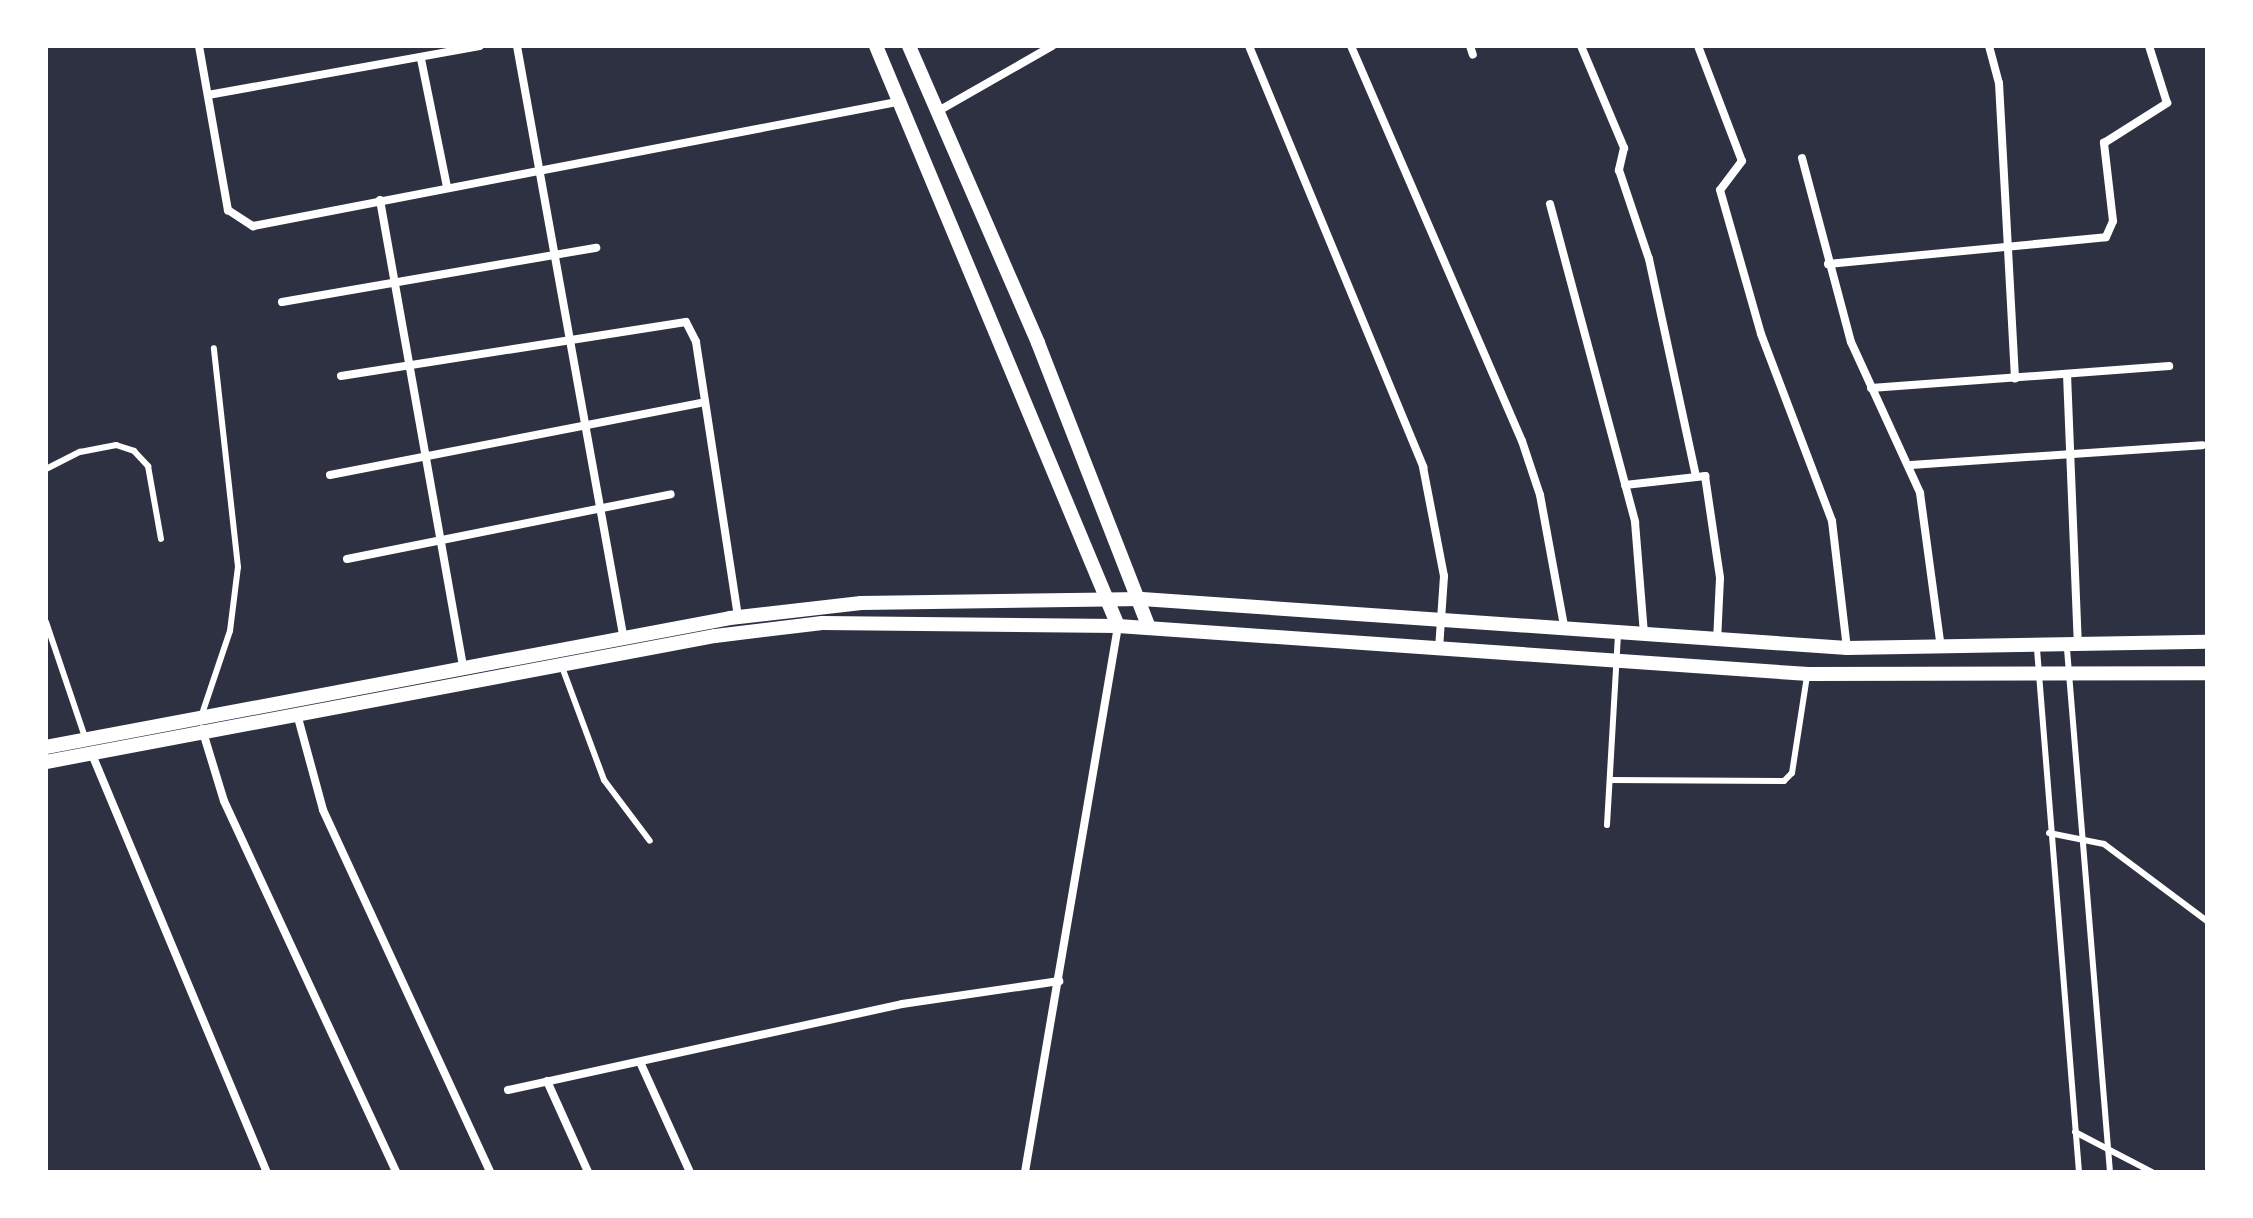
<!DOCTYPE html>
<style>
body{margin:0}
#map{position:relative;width:2253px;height:1218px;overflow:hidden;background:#2d3142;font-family:"DM Sans",sans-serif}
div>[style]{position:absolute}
.service>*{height:6px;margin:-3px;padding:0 3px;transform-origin:3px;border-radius:3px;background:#fff}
.minor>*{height:8px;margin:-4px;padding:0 4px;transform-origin:4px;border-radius:4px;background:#fff}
.tertiary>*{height:14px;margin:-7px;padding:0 7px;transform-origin:7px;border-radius:7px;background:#fff}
span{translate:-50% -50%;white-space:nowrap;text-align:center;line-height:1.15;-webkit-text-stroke:7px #fff;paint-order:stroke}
.frame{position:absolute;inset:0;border:48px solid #fff;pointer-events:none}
</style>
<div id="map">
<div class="service">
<div style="left:46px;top:469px;width:38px;rotate:-27deg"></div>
<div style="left:80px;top:452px;width:37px;rotate:-11deg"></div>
<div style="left:116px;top:445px;width:19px;rotate:18deg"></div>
<div style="left:134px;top:451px;width:21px;rotate:47deg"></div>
<div style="left:148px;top:466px;width:74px;rotate:79.9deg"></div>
<div style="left:46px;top:622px;width:125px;rotate:71.3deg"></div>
<div style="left:2037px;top:649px;width:525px;rotate:85.41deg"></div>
<div style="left:2067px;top:649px;width:525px;rotate:85.3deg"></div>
<div style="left:562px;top:667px;width:121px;rotate:69.6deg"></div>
<div style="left:604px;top:780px;width:76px;rotate:53deg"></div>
<div style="left:201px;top:717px;width:91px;rotate:-71.4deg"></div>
<div style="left:230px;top:631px;width:64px;rotate:-82.9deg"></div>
<div style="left:238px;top:567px;width:220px;rotate:-96.3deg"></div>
<div style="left:1610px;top:780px;width:174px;rotate:0.3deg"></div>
<div style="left:1784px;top:781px;width:11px;rotate:-45deg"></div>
<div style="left:1792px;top:773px;width:98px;rotate:-81.2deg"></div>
<div style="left:1607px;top:825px;width:189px;rotate:-86.7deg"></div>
<div style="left:2049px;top:833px;width:56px;rotate:11.3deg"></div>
<div style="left:2104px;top:844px;width:129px;rotate:36.8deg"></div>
<div style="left:2075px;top:1132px;width:87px;rotate:27.5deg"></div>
</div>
<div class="minor">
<div style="left:199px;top:46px;width:167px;rotate:80deg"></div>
<div style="left:228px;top:210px;width:30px;rotate:33deg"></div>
<div style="left:253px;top:226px;width:661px;rotate:-10.9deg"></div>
<div style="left:517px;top:46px;width:604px;rotate:79.79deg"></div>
<div style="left:1249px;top:46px;width:456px;rotate:67.5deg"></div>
<div style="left:1423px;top:467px;width:111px;rotate:79.1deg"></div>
<div style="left:1444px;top:576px;width:73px;rotate:93.9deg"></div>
<div style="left:1351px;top:46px;width:430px;rotate:66.6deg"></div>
<div style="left:1522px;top:441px;width:57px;rotate:71.6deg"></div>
<div style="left:1540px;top:495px;width:138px;rotate:79.6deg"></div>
<div style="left:1470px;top:46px;width:9px;rotate:72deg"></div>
<div style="left:1581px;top:46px;width:111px;rotate:67.1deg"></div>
<div style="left:1624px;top:148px;width:23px;rotate:103deg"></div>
<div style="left:1619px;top:170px;width:94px;rotate:71.4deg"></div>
<div style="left:1649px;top:259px;width:218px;rotate:77.8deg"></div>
<div style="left:1698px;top:46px;width:123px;rotate:69.1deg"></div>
<div style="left:1742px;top:161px;width:36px;rotate:127deg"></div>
<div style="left:1720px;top:190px;width:150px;rotate:74.1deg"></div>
<div style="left:1761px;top:334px;width:200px;rotate:69.2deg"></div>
<div style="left:1832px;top:521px;width:128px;rotate:83.3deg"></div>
<div style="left:1989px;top:46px;width:38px;rotate:75deg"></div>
<div style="left:1999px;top:83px;width:296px;rotate:86.9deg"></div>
<div style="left:421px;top:59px;width:131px;rotate:78.5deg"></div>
<div style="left:208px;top:95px;width:276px;rotate:-10.2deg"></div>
<div style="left:940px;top:110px;width:129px;rotate:-29.7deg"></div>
<div style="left:1802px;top:158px;width:190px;rotate:75.1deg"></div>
<div style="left:1851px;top:342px;width:166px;rotate:65.4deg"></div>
<div style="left:1920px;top:493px;width:157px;rotate:82.3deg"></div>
<div style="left:380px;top:200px;width:477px;rotate:79.9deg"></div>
<div style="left:1550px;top:204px;width:329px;rotate:75deg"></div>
<div style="left:1635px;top:522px;width:112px;rotate:85.4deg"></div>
<div style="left:1828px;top:264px;width:279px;rotate:-5.5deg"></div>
<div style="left:2106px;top:237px;width:17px;rotate:-66deg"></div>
<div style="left:2113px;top:221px;width:79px;rotate:-96.6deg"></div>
<div style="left:2104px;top:143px;width:75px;rotate:-32.4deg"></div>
<div style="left:2167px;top:103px;width:60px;rotate:-107.5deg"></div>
<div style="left:282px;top:302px;width:319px;rotate:-9.8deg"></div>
<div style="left:2067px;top:374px;width:271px;rotate:87.7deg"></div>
<div style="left:341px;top:376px;width:349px;rotate:-8.9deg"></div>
<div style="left:686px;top:322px;width:22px;rotate:63deg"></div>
<div style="left:696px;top:342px;width:278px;rotate:81.3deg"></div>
<div style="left:1871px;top:388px;width:299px;rotate:-4.2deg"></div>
<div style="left:1911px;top:465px;width:292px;rotate:-3.9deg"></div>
<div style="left:330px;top:475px;width:382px;rotate:-11deg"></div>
<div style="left:1625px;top:485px;width:81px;rotate:-6.4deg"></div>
<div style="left:1705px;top:476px;width:103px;rotate:81.6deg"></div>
<div style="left:1720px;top:578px;width:64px;rotate:92.7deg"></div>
<div style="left:347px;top:559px;width:330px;rotate:-11.3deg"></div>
<div style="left:297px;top:714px;width:99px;rotate:74.8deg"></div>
<div style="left:323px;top:810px;width:399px;rotate:65.2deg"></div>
<div style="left:202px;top:729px;width:75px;rotate:73deg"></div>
<div style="left:224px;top:801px;width:409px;rotate:65.1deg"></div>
<div style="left:91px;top:752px;width:455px;rotate:67.3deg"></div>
<div style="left:640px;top:1062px;width:121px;rotate:65.6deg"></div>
<div style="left:547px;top:1081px;width:100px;rotate:65.7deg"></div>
<div style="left:508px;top:1090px;width:403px;rotate:-12.3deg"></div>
<div style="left:902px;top:1004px;width:159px;rotate:-8.3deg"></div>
<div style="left:1025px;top:1172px;width:554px;rotate:-80.33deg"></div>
</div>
<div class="tertiary">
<div style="left:876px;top:46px;width:628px;rotate:67.35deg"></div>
<div style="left:909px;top:46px;width:324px;rotate:66.5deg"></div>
<div style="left:1038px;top:343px;width:306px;rotate:68.7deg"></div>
<div style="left:46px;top:747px;width:696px;rotate:-10.68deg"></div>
<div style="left:730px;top:618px;width:132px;rotate:-6.5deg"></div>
<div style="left:861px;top:603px;width:281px;rotate:-0.8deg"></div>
<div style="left:1142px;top:599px;width:707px;rotate:3.98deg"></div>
<div style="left:1847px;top:648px;width:360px;rotate:-1deg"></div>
<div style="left:46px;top:762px;width:681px;rotate:-10.67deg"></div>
<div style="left:715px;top:636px;width:108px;rotate:-6.9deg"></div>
<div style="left:822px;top:623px;width:296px;rotate:0.6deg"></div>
<div style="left:1118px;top:626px;width:692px;rotate:3.98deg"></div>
<div style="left:1808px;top:674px;width:399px;rotate:-0.1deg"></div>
</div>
<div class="frame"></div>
</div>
